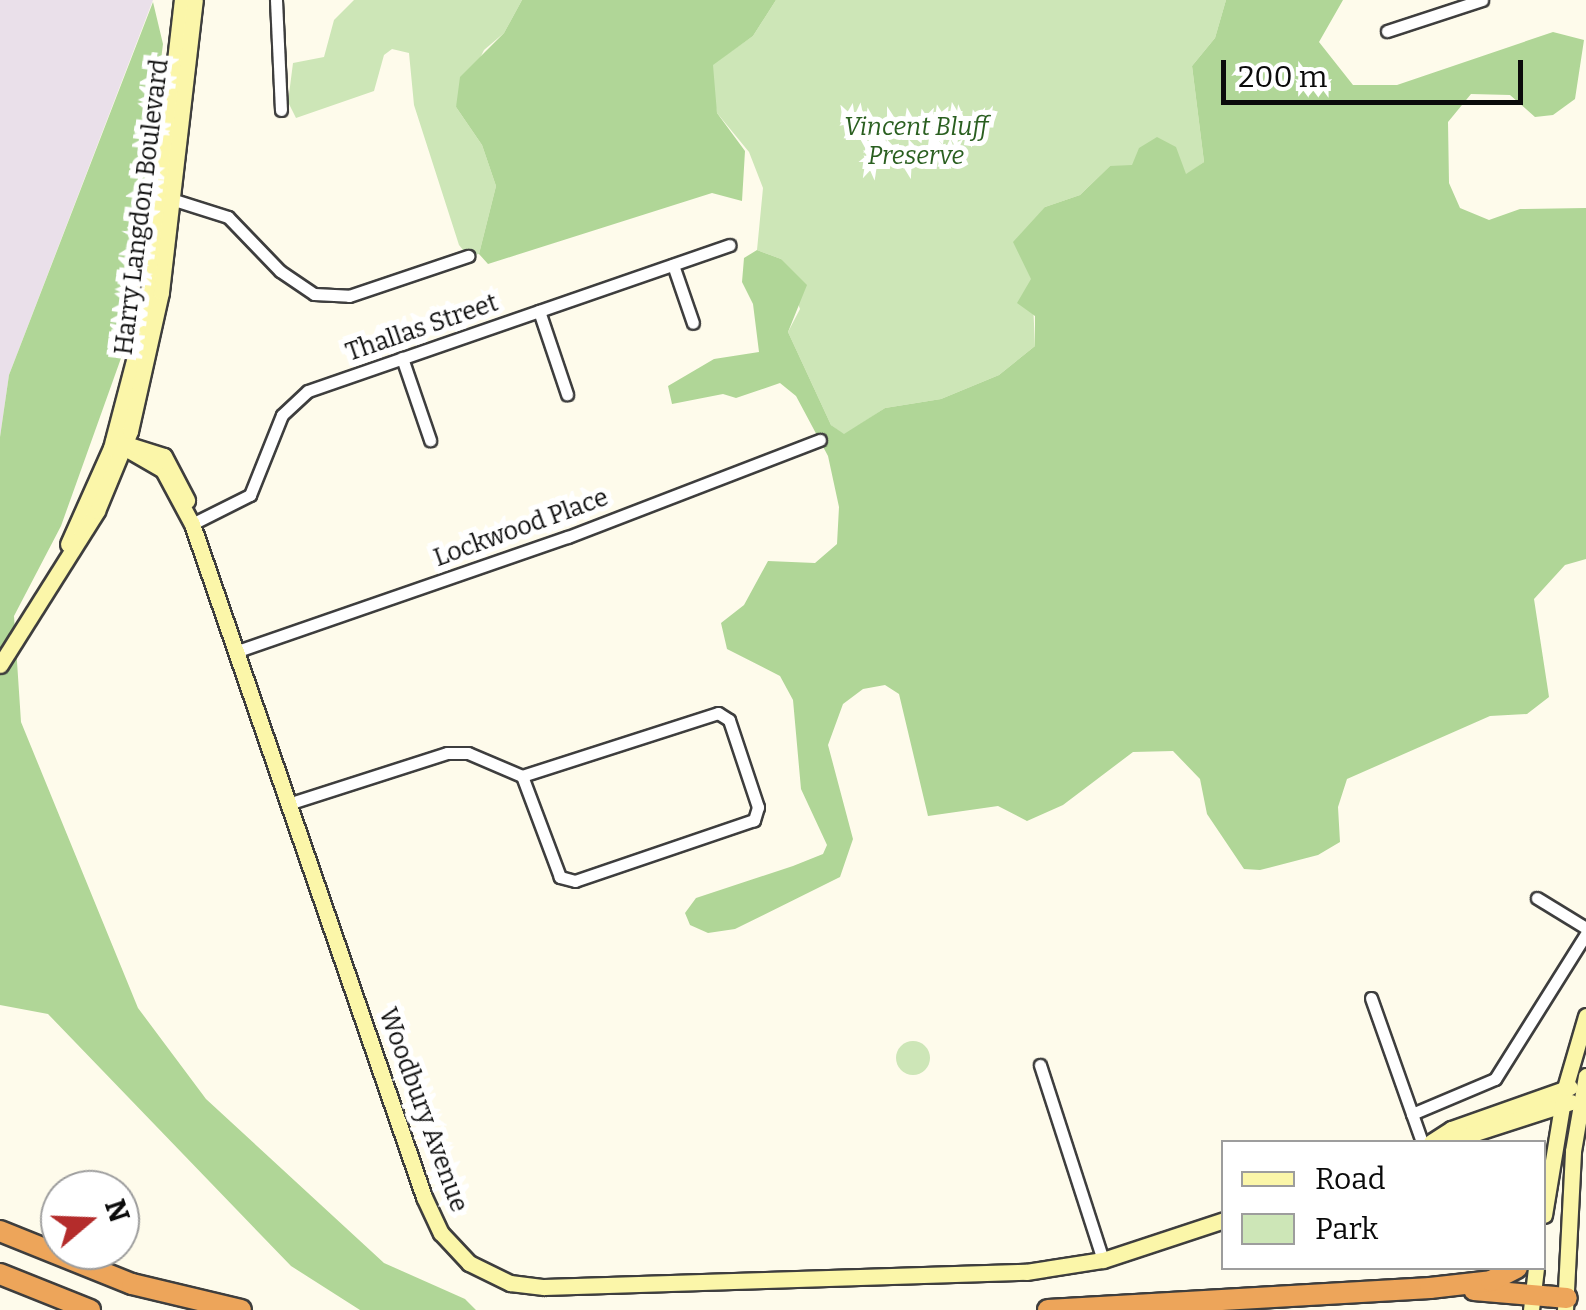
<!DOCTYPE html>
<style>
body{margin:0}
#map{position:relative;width:1586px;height:1310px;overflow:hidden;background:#fefbeb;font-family:Bitter,serif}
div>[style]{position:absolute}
.industrial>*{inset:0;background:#eae0ea}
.green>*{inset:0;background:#cde6b7}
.round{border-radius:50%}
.forest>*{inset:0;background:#b0d697}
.roads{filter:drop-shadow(2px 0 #3e3e3e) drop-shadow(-2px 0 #3e3e3e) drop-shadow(0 2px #3e3e3e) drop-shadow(0 -2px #3e3e3e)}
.minor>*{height:11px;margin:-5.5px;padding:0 5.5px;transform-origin:5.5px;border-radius:5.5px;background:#fff}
.secondary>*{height:15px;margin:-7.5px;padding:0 7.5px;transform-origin:7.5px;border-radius:7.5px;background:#fbf6a9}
.motorway>*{height:20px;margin:-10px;padding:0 10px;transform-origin:10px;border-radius:10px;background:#eda55a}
span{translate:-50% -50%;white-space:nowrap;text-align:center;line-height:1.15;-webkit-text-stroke:10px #fff;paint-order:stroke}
.park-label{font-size:25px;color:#2a5f20;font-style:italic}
.street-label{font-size:25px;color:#0b0b0b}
.legend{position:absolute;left:1221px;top:1140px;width:325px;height:130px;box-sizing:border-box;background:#fff;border:2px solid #9d9d9d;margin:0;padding:12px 18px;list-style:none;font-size:30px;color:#0b0b0b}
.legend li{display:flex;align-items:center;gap:20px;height:50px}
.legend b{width:50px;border:2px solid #9d9d9d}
.north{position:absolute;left:40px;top:1170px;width:100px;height:100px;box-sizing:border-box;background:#fff;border:2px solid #9d9d9d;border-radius:50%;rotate:71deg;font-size:28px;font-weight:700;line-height:40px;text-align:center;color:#0b0b0b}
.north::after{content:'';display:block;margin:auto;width:35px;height:45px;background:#b42c2b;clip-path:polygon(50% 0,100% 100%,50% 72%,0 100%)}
.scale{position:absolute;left:1221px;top:60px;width:302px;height:45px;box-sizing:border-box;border:5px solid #0b0b0b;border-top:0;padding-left:12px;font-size:30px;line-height:35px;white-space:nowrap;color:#0b0b0b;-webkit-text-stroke:8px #fff;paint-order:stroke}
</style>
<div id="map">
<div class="industrial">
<div style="clip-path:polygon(0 0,153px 0,9px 375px,0 437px)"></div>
</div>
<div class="green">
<div style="clip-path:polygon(354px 0,522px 0,504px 33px,484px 50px,456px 107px,482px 145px,496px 186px,479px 254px,468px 256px,459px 245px,414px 105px,409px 53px,392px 49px,384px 55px,374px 91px,296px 118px,288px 102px,293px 63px,324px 57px,334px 20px)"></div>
<div style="clip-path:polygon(776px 0,1226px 0,1215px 38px,1192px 66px,1204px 162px,1186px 175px,1110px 166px,1080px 195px,1045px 207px,1032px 280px,1035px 346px,999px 375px,941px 399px,885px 408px,844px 435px,831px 425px,788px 332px,800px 309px,781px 259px,757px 250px,763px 188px,749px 152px,717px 113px,711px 82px,713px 64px,753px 36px)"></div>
<div class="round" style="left:896px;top:1041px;width:34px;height:34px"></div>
</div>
<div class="forest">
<div style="clip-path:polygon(522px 0,776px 0,753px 36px,713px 65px,717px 113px,745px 151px,742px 201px,712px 193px,488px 264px,479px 254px,496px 186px,482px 145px,456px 107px,460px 77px,504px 33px)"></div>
<div style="clip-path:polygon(1226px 0,1343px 0,1319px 42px,1353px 85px,1397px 85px,1553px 32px,1584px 40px,1575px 99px,1553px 115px,1535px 117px,1510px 95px,1471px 94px,1448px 122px,1449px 183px,1460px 208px,1489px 220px,1520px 209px,1586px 208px,1586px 559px,1565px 565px,1534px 599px,1549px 697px,1527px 714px,1490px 716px,1347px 779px,1338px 807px,1340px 842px,1318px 855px,1260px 870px,1244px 869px,1207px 814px,1200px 779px,1173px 751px,1133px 752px,1063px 805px,1027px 821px,998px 806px,928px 816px,899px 694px,885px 685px,863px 689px,843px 704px,828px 745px,853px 839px,840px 877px,735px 929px,708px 933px,690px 925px,685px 913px,696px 898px,793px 866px,823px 854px,827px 845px,801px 789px,793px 700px,780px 676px,727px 649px,721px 623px,744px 605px,768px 561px,815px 563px,837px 544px,839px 507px,828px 456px,796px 396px,780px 383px,736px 398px,723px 394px,672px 404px,668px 386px,714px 359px,759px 352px,753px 304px,742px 282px,744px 258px,757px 250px,781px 259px,807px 285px,788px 332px,831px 425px,844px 434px,885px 408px,941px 399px,999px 375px,1035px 346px,1035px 316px,1017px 303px,1031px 279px,1013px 242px,1045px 207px,1080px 195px,1110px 166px,1132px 165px,1139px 148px,1157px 137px,1176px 147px,1186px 174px,1204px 162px,1192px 66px,1215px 38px)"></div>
<div style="clip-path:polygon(153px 2px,163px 44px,125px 347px,61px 526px,14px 616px,21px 722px,138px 1008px,206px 1099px,384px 1263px,465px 1299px,476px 1310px,360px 1310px,291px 1266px,48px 1014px,0 1005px,0 437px,9px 375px)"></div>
</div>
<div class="roads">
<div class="minor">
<div style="left:276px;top:0;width:110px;rotate:87.4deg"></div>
<div style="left:1387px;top:31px;width:100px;rotate:-18.1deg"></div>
<div style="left:168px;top:198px;width:63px;rotate:17.6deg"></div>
<div style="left:228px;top:217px;width:75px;rotate:46.1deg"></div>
<div style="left:280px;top:271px;width:41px;rotate:34.1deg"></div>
<div style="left:314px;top:294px;width:35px;rotate:3deg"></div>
<div style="left:349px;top:296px;width:126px;rotate:-18.6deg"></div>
<div style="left:673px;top:265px;width:61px;rotate:71deg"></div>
<div style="left:539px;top:311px;width:88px;rotate:71.4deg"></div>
<div style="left:402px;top:358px;width:87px;rotate:71.1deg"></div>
<div style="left:192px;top:524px;width:65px;rotate:-26.6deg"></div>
<div style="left:250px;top:495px;width:86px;rotate:-68.2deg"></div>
<div style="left:282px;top:415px;width:35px;rotate:-43deg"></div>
<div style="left:308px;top:391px;width:446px;rotate:-19.1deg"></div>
<div style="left:235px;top:652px;width:352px;rotate:-19.1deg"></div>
<div style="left:568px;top:537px;width:270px;rotate:-21.1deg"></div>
<div style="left:718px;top:713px;width:13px;rotate:32deg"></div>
<div style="left:729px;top:720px;width:92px;rotate:71.6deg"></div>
<div style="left:758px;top:807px;width:14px;rotate:107deg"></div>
<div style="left:754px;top:820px;width:189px;rotate:161.2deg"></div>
<div style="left:575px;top:881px;width:16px;rotate:-165deg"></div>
<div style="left:560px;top:877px;width:108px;rotate:-110.6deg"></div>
<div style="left:522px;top:776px;width:206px;rotate:-17.8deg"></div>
<div style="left:288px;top:804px;width:167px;rotate:-17.8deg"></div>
<div style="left:447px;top:753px;width:21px"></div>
<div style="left:468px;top:753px;width:59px;rotate:23.1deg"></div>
<div style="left:1537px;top:898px;width:57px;rotate:31.5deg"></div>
<div style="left:1371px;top:998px;width:153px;rotate:70.5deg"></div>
<div style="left:1040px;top:1065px;width:205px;rotate:72.1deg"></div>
<div style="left:1412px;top:1114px;width:90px;rotate:-22.9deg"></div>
<div style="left:1495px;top:1079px;width:171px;rotate:-57.9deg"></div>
</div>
<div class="secondary">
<div style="left:113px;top:441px;width:58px;rotate:30.1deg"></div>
<div style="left:163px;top:470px;width:61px;rotate:61.8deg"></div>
<div style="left:192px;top:524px;width:712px;rotate:70.98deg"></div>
<div style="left:424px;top:1197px;width:40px;rotate:65deg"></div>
<div style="left:441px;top:1233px;width:41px;rotate:47deg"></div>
<div style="left:469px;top:1263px;width:46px;rotate:26deg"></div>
<div style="left:510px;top:1283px;width:34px;rotate:7deg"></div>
<div style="left:544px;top:1287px;width:482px;rotate:-1.8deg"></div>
<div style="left:1026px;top:1272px;width:78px;rotate:-8.9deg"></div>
<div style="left:1103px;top:1260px;width:127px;rotate:-18.3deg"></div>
<div style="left:116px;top:441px;width:50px;rotate:17.4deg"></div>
<div style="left:164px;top:456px;width:50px;rotate:62.4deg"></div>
<div style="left:68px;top:544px;width:105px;rotate:-65.9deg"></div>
<div style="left:111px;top:448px;width:138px;rotate:-75.3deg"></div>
<div style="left:146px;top:315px;width:317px;rotate:-83.5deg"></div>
<div style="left:0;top:665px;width:182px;rotate:-57.8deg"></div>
<div style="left:97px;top:511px;width:87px;rotate:-67.6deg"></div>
<div style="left:130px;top:431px;width:142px;rotate:-77.4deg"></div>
<div style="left:161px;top:292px;width:294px;rotate:-83.4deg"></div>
<div style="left:1431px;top:1142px;width:24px;rotate:-33deg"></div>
<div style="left:1451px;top:1129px;width:126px;rotate:-19.4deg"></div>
<div style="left:1447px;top:1142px;width:130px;rotate:-17.9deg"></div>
<div style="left:1544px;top:1215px;width:129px;rotate:-80.6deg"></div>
<div style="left:1565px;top:1088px;width:75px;rotate:-73.7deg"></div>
<div style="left:1531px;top:1310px;width:42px;rotate:-83.2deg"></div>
<div style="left:1565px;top:1310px;width:159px;rotate:-87.1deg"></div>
<div style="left:1573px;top:1151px;width:76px;rotate:-80.2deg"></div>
</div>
<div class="motorway">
<div style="left:0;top:1231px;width:142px;rotate:21.9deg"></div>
<div style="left:132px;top:1284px;width:112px;rotate:13.4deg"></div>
<div style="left:0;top:1274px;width:97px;rotate:21.8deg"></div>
<div style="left:1474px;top:1290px;width:93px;rotate:4.9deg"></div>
<div style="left:1048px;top:1310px;width:383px;rotate:-3.3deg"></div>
<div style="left:1430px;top:1288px;width:61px;rotate:-6.5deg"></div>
<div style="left:1491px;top:1281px;width:29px;rotate:-27deg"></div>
</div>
</div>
<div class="park-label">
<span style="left:916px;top:142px">Vincent Bluff<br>Preserve</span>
</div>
<div class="street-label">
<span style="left:142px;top:207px;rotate:-83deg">Harry Langdon Boulevard</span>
<span style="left:422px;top:328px;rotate:-19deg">Thallas Street</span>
<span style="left:521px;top:528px;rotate:-20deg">Lockwood Place</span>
<span style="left:423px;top:1110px;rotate:70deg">Woodbury Avenue</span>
</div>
<ul class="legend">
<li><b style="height:12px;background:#fbf6a9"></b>Road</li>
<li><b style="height:28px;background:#cde6b7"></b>Park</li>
</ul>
<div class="north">N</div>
<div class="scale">200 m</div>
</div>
